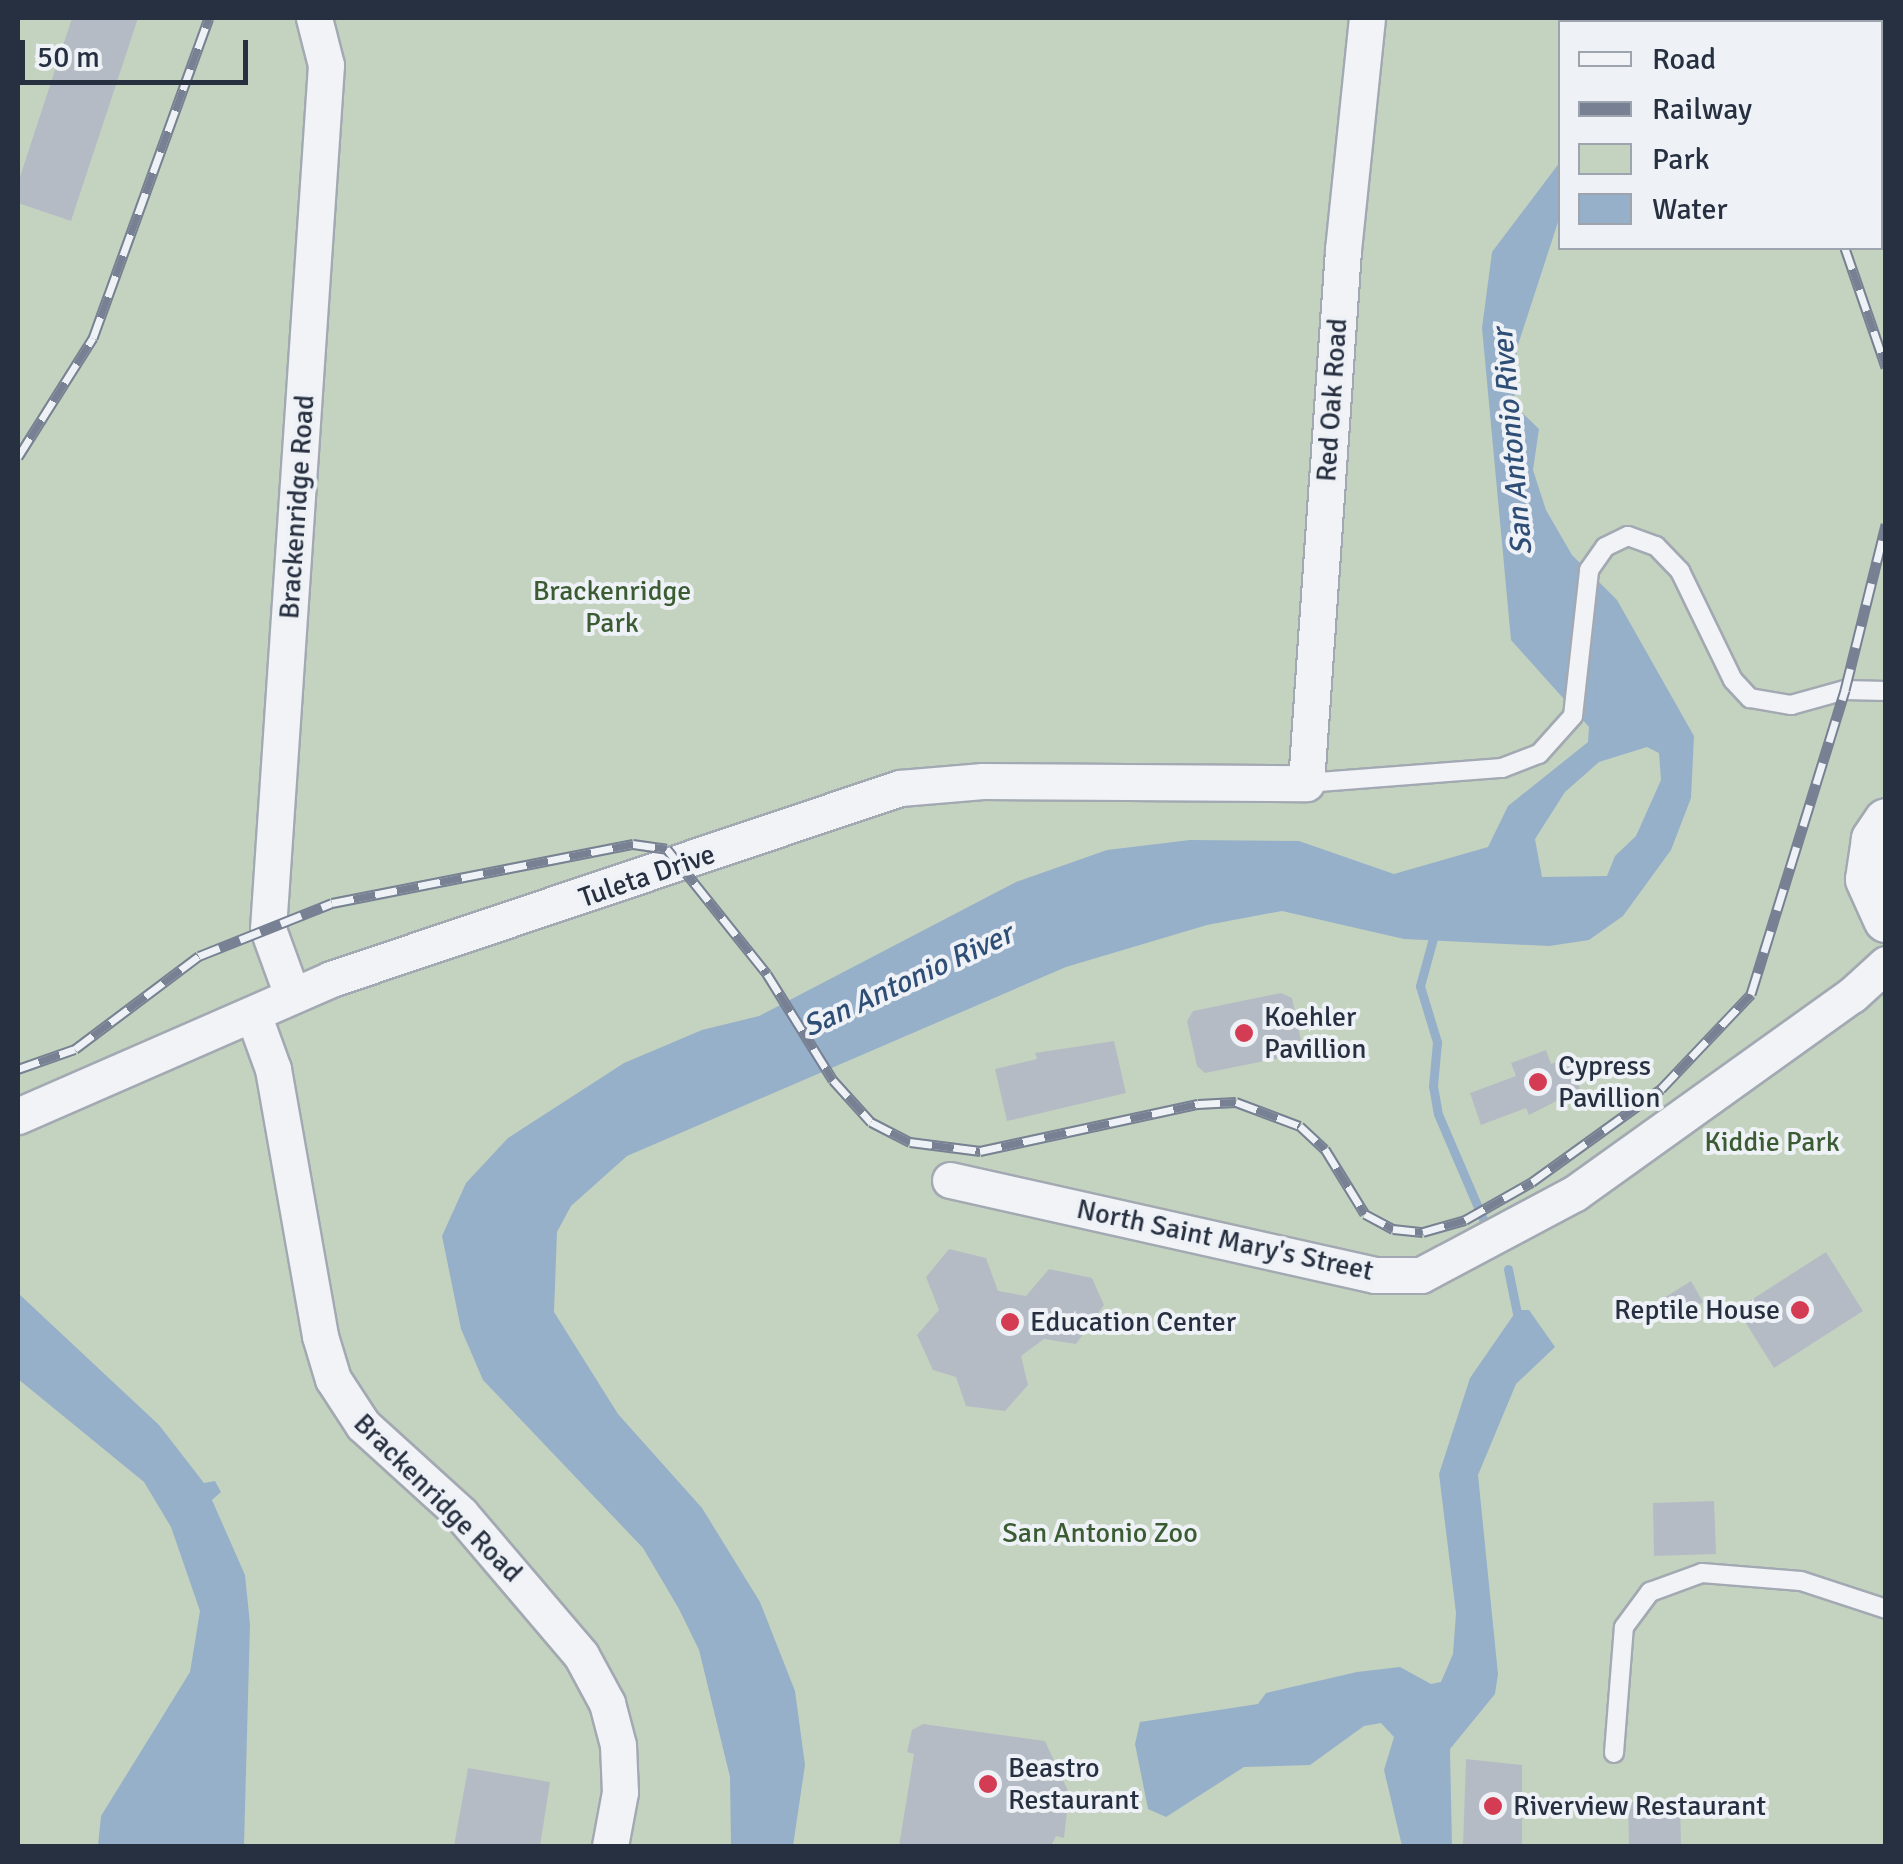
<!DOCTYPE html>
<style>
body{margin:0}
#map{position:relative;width:1903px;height:1864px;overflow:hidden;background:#dee2e8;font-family:Signika,sans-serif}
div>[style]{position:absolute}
.green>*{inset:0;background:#c4d3bf}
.water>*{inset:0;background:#97b0ca}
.stream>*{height:9px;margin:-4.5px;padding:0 4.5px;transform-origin:4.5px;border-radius:4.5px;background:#97b0ca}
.building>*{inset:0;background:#b5bbc5}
.roads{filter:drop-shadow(2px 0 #a3a9b2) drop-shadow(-2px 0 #a3a9b2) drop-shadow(0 2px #a3a9b2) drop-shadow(0 -2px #a3a9b2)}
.service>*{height:18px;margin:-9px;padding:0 9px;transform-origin:9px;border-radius:9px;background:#f1f3f7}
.minor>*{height:35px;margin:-17.5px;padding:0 17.5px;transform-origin:17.5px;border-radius:17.5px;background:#f1f3f7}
.tertiary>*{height:45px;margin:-22.5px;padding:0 22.5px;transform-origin:22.5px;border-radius:22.5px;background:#f1f3f7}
.rail>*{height:11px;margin-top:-5.5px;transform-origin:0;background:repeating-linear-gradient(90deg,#eef1f6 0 22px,#778193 0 44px);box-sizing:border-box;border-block:2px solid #778193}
.dots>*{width:28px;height:28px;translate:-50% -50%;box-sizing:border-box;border:5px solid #eef1f6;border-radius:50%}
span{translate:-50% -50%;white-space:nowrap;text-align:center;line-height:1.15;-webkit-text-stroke:8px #eef1f6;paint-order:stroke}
.street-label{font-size:28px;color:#273040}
.park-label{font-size:28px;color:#3b5c33}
.poi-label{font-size:28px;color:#273040}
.left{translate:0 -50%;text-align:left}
.right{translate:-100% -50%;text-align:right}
.water-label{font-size:30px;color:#2f4e76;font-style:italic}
.frame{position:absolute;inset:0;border:20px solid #273040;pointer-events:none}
.legend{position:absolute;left:1558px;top:20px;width:325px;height:230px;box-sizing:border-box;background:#eef1f6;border:2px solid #9ea4ad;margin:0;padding:12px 18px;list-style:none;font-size:30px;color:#273040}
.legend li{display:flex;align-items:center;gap:20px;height:50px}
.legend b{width:50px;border:2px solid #9ea4ad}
.scale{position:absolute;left:20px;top:40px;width:228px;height:45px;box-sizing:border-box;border:5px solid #273040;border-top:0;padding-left:12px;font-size:30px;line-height:35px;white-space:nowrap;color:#273040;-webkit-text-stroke:8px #eef1f6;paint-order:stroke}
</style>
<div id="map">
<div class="green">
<div style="clip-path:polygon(evenodd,18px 18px,1885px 18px,1885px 1846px,18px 1846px,18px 18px,1560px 22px,1880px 22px,1880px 248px,1560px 248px,1560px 22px)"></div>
</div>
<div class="water">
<div style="clip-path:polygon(evenodd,1560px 162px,1560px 216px,1517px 348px,1514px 405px,1539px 429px,1533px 470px,1546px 510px,1572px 555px,1617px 600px,1694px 736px,1691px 798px,1671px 850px,1623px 916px,1589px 940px,1549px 946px,1404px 939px,1282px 911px,1207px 925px,1066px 967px,627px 1156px,571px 1206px,557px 1232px,554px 1312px,618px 1414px,702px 1508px,760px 1602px,795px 1691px,805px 1765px,793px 1846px,731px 1846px,730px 1777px,699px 1650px,679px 1609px,643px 1548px,483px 1380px,461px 1329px,442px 1236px,466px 1183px,508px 1138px,624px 1063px,702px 1030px,759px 1016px,1016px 882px,1107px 850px,1190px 840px,1299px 841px,1394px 874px,1488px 847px,1508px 806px,1588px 742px,1589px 727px,1511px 640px,1482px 328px,1492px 252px,1560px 162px,1647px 747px,1659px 753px,1661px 780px,1636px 836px,1615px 856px,1607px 876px,1542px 877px,1535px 839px,1565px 792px,1599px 762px,1647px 747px)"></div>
<div style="clip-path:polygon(18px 1293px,159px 1425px,204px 1483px,215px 1481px,221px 1492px,212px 1500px,245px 1575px,250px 1624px,244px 1846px,98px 1846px,101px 1816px,190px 1672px,200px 1611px,171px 1527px,144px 1482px,18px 1379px)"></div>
<div style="clip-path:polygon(1517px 1310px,1529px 1310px,1555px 1347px,1516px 1384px,1478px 1475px,1498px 1674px,1495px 1694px,1450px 1749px,1452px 1846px,1402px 1846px,1384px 1770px,1394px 1737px,1381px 1723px,1364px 1726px,1310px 1765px,1244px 1767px,1166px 1817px,1148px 1809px,1135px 1744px,1140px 1722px,1258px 1704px,1266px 1693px,1357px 1672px,1400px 1667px,1431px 1684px,1441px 1682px,1453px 1654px,1456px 1613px,1439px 1474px,1470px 1378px)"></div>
</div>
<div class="stream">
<div style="left:1435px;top:931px;width:57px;rotate:105.3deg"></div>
<div style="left:1420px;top:986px;width:59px;rotate:73.1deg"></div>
<div style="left:1437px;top:1042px;width:44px;rotate:95.2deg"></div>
<div style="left:1433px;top:1086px;width:28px;rotate:80deg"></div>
<div style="left:1438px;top:1114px;width:114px;rotate:66.8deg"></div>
<div style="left:1508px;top:1269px;width:50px;rotate:78.5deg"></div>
</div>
<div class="building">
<div style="clip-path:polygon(72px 18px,138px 18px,71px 221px,18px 203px,18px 183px)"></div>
<div style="clip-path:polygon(1281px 993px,1292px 998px,1302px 1045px,1295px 1055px,1205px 1073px,1197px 1066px,1187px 1021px,1193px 1011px)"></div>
<div style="clip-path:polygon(1114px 1041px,1126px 1093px,1007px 1121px,995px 1069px,1037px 1059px,1035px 1053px)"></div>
<div style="clip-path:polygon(1546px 1050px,1551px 1064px,1568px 1057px,1580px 1089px,1529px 1115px,1526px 1108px,1481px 1125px,1470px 1093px,1516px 1076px,1511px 1063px)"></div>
<div style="clip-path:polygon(949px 1249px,986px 1258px,998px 1291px,1026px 1296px,1049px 1269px,1092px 1278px,1104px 1305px,1076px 1344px,1044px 1339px,1021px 1356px,1028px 1385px,1005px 1411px,966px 1406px,956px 1377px,933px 1370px,917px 1335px,939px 1310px,926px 1277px)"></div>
<div style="clip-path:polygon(1826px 1252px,1863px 1311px,1774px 1368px,1737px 1309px)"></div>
<div style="clip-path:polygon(1691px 1281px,1703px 1302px,1671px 1321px,1659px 1301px)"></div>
<div style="clip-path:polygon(1714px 1501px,1716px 1554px,1654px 1556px,1653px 1503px)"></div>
<div style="clip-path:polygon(923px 1724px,1045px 1741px,1069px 1793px,1064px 1838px,1056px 1836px,1051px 1846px,899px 1846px,914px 1754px,907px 1752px,912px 1730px)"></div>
<div style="clip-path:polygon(1466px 1759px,1522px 1765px,1522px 1846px,1463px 1846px)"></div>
<div style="clip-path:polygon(468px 1768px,550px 1782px,540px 1846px,454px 1846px)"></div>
<div style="clip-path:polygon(1680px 1800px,1681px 1846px,1629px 1846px,1628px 1802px)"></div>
</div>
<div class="roads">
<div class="service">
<div style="left:1850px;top:18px;width:4px;rotate:90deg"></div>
<div style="left:1880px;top:181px;width:6px;rotate:-9deg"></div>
<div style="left:1880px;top:215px;width:12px;rotate:59deg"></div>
<div style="left:1306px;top:783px;width:197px;rotate:-4.4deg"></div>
<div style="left:1502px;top:768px;width:40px;rotate:-21deg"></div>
<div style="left:1539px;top:754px;width:51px;rotate:-48.2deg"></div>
<div style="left:1573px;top:716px;width:147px;rotate:-83.7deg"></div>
<div style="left:1589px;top:570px;width:28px;rotate:-55deg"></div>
<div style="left:1605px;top:547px;width:25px;rotate:-26deg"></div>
<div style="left:1628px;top:536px;width:30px;rotate:20deg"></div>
<div style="left:1656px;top:546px;width:35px;rotate:46deg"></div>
<div style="left:1680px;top:571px;width:121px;rotate:64.1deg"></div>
<div style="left:1733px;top:680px;width:25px;rotate:47deg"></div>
<div style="left:1750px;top:698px;width:42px;rotate:9.7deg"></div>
<div style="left:1791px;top:705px;width:56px;rotate:-15.5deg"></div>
<div style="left:1845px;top:690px;width:41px;rotate:1.4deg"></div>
<div style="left:1614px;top:1753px;width:126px;rotate:-85.5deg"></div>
<div style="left:1624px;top:1627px;width:44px;rotate:-53.4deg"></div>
<div style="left:1650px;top:1592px;width:55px;rotate:-20.1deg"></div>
<div style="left:1702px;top:1573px;width:99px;rotate:4.6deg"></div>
<div style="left:1801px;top:1581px;width:89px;rotate:18.2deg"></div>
</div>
<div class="minor">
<div style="left:292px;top:995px;width:70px;rotate:-110deg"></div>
<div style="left:268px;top:929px;width:866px;rotate:-86.16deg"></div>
<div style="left:326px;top:65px;width:49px;rotate:-104.3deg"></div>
<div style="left:253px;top:1014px;width:59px;rotate:70deg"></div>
<div style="left:273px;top:1069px;width:271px;rotate:80deg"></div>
<div style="left:320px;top:1336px;width:45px;rotate:73.2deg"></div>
<div style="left:333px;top:1379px;width:55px;rotate:56.9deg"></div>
<div style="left:363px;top:1425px;width:132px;rotate:42.2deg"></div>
<div style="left:461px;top:1514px;width:185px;rotate:49.6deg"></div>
<div style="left:581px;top:1655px;width:55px;rotate:61.6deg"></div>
<div style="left:607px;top:1703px;width:43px;rotate:75.3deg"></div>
<div style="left:618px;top:1745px;width:47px;rotate:87.6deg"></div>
<div style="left:620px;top:1792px;width:55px;rotate:100.5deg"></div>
<div style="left:18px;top:1116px;width:342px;rotate:-23.6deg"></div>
<div style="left:331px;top:979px;width:600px;rotate:-18.56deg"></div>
<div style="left:900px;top:788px;width:83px;rotate:-4.8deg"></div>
<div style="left:983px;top:781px;width:323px;rotate:0.4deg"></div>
<div style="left:1306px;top:783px;width:534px;rotate:-86.03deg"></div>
<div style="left:1343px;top:250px;width:233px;rotate:-84.1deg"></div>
<div style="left:950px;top:1180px;width:435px;rotate:12.6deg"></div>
<div style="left:1375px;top:1275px;width:46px"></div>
<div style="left:1421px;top:1275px;width:174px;rotate:-28deg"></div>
<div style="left:1575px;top:1193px;width:340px;rotate:-35.6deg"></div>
<div style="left:1852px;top:995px;width:46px;rotate:-42.4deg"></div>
</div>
<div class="tertiary">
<div style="left:1886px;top:821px;width:22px;rotate:124deg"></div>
<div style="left:1874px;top:839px;width:40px;rotate:98.5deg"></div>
<div style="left:1868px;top:879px;width:44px;rotate:65.8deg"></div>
</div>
</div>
<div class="rail">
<div style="left:1802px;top:18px;width:4px;rotate:90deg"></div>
<div style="left:1845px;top:248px;width:126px;rotate:71deg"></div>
<div style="left:18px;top:457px;width:141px;rotate:-57.8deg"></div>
<div style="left:93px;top:338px;width:340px;rotate:-70.1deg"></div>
<div style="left:18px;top:1069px;width:60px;rotate:-19.3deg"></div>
<div style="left:75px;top:1049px;width:155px;rotate:-36.9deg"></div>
<div style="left:199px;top:956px;width:143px;rotate:-21.7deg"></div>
<div style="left:332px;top:903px;width:307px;rotate:-11.1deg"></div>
<div style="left:633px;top:844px;width:34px;rotate:8deg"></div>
<div style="left:667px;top:849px;width:160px;rotate:51.3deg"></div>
<div style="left:767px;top:974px;width:125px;rotate:58.1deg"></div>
<div style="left:833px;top:1080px;width:57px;rotate:47.9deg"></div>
<div style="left:871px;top:1122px;width:44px;rotate:27.1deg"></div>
<div style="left:910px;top:1142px;width:71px;rotate:7.3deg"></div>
<div style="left:980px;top:1151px;width:223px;rotate:-12.2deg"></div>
<div style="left:1198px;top:1104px;width:38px;rotate:-3deg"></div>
<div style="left:1236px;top:1102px;width:68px;rotate:20.6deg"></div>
<div style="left:1300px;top:1126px;width:34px;rotate:43deg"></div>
<div style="left:1325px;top:1149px;width:76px;rotate:58.4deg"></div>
<div style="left:1365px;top:1214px;width:32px;rotate:28deg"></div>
<div style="left:1393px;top:1229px;width:30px;rotate:6deg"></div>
<div style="left:1423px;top:1232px;width:44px;rotate:-15.9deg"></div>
<div style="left:1465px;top:1220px;width:77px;rotate:-29.6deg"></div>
<div style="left:1532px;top:1182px;width:159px;rotate:-35.8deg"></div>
<div style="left:1661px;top:1089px;width:131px;rotate:-46.5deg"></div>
<div style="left:1751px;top:994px;width:318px;rotate:-72.8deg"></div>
<div style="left:1845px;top:690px;width:171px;rotate:-76.1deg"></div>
</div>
<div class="dots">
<div style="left:1244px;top:1033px;background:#d43c53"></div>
<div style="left:1538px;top:1082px;background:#d43c53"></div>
<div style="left:1800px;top:1310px;background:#d43c53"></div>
<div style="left:1010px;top:1322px;background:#d43c53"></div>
<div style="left:988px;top:1784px;background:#d43c53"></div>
<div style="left:1493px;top:1806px;background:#d43c53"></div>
</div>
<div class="street-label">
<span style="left:1332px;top:400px;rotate:-86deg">Red Oak Road</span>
<span style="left:297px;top:507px;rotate:-86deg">Brackenridge Road</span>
<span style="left:647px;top:876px;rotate:-19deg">Tuleta Drive</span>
<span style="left:1225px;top:1240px;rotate:12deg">North Saint Mary's Street</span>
<span style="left:438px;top:1498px;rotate:45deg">Brackenridge Road</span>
</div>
<div class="park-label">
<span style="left:612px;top:607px">Brackenridge<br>Park</span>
<span style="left:1772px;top:1142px">Kiddie Park</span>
<span style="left:1100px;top:1533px">San Antonio Zoo</span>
</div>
<div class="poi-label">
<span class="left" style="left:1264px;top:1033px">Koehler<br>Pavillion</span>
<span class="left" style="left:1558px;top:1082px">Cypress<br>Pavillion</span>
<span class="right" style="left:1780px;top:1310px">Reptile House</span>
<span class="left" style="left:1030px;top:1322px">Education Center</span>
<span class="left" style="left:1008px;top:1784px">Beastro<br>Restaurant</span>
<span class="left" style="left:1513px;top:1806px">Riverview Restaurant</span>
</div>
<div class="water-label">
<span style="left:1513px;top:442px;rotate:-95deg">San Antonio River</span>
<span style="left:908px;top:981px;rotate:-25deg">San Antonio River</span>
</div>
<div class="frame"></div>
<ul class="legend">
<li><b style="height:12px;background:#f1f3f7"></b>Road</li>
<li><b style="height:12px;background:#778193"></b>Railway</li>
<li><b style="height:28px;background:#c4d3bf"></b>Park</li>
<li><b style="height:28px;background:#97b0ca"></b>Water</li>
</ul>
<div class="scale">50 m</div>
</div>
